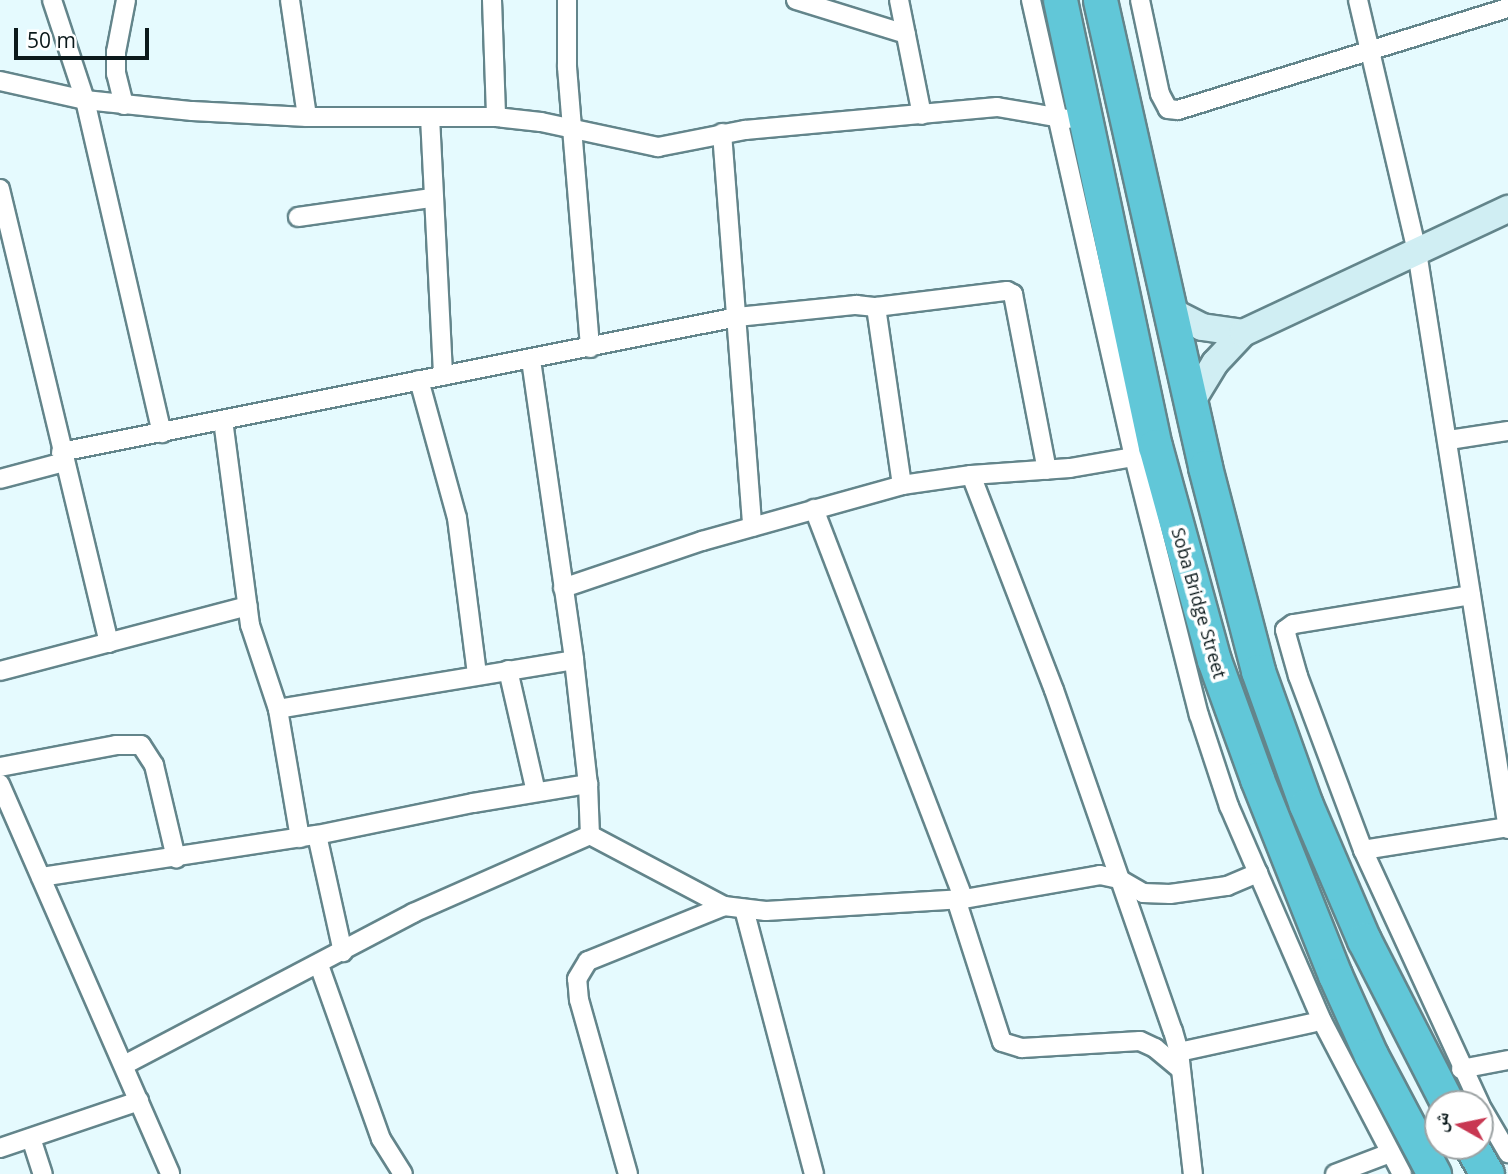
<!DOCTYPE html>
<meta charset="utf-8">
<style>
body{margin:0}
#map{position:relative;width:1508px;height:1174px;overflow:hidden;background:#e5fafe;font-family:"Open Sans","Noto Naskh Arabic",sans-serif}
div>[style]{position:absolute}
.roads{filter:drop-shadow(2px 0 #63858b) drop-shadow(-2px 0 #63858b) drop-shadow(0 2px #63858b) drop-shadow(0 -2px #63858b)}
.street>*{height:18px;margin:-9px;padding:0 9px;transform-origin:9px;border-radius:9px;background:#fff}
.secondary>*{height:26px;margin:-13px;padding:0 13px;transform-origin:13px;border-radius:13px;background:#d0eef3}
.highway>*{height:33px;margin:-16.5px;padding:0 16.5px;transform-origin:16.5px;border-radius:16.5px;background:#61c7d8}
span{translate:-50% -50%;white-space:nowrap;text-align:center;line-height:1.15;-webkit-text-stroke:7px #fff;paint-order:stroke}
.street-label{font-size:18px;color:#0b191b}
.north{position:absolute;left:1424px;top:1090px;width:70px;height:70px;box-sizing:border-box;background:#fff;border:2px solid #9da3a4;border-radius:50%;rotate:279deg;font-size:19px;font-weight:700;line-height:28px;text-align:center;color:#0b191b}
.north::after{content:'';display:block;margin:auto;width:24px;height:32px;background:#c83852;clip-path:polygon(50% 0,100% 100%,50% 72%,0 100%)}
.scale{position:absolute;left:14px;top:28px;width:135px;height:32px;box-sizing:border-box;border:4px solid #0b191b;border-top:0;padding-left:9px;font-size:21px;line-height:24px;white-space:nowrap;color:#0b191b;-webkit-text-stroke:5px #fff;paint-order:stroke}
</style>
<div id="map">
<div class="roads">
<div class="street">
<div style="left:52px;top:0;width:105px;rotate:71.7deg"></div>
<div style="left:85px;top:100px;width:342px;rotate:77deg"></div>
<div style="left:290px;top:0;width:118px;rotate:81.7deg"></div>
<div style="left:492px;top:0;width:117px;rotate:88deg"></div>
<div style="left:567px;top:0;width:67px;rotate:90deg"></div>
<div style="left:567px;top:67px;width:282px;rotate:85.3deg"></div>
<div style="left:796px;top:0;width:115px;rotate:17.2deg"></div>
<div style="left:899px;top:0;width:117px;rotate:78.7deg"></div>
<div style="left:1031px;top:0;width:468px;rotate:77.3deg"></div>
<div style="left:1134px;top:457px;width:266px;rotate:75.9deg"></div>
<div style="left:1199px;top:715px;width:96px;rotate:71.8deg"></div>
<div style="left:1229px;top:806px;width:234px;rotate:66.6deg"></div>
<div style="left:1322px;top:1021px;width:173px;rotate:62.4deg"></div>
<div style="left:1140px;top:0;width:96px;rotate:78deg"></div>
<div style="left:1160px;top:94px;width:17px;rotate:62deg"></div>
<div style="left:1168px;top:109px;width:10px;rotate:6deg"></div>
<div style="left:1178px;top:110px;width:345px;rotate:-17.2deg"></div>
<div style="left:1358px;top:0;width:259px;rotate:76.8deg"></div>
<div style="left:1417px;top:252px;width:584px;rotate:81.04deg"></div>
<div style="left:0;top:81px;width:87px;rotate:12.6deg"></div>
<div style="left:85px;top:100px;width:108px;rotate:5.9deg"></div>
<div style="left:192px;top:111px;width:115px;rotate:3deg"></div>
<div style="left:307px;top:117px;width:189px"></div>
<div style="left:496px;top:117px;width:45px;rotate:6.3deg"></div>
<div style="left:541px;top:122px;width:120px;rotate:12.1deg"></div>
<div style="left:658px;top:147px;width:89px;rotate:-11.1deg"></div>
<div style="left:745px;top:130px;width:253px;rotate:-5.2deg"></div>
<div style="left:997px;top:107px;width:72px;rotate:9.6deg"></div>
<div style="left:124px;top:105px;width:32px;rotate:-104deg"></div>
<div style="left:116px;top:74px;width:22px;rotate:-90deg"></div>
<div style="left:116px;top:52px;width:53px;rotate:-79.1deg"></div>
<div style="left:430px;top:117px;width:259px;rotate:87.1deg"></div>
<div style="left:722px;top:133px;width:395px;rotate:85.6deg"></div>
<div style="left:0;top:189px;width:467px;rotate:76.5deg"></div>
<div style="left:298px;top:217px;width:135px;rotate:-8.1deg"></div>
<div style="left:876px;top:307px;width:180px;rotate:81.7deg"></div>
<div style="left:531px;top:360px;width:303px;rotate:81.8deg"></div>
<div style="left:574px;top:660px;width:125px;rotate:83.6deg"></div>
<div style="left:588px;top:784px;width:51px;rotate:87.8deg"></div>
<div style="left:419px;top:380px;width:143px;rotate:74.6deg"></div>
<div style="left:457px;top:518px;width:158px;rotate:82.7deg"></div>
<div style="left:223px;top:420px;width:207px;rotate:82.5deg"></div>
<div style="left:250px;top:625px;width:89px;rotate:71.6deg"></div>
<div style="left:1449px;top:440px;width:60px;rotate:-8.7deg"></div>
<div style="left:61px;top:452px;width:689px;rotate:-11.29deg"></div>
<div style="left:737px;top:317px;width:120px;rotate:-5.8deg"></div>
<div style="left:856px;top:305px;width:20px;rotate:6deg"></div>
<div style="left:876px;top:307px;width:132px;rotate:-7deg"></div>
<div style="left:1007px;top:291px;width:7px;rotate:27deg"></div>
<div style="left:1013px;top:294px;width:179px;rotate:79.1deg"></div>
<div style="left:971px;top:475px;width:230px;rotate:68.9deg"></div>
<div style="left:1054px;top:690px;width:361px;rotate:70.8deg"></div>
<div style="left:1173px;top:1031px;width:22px;rotate:74deg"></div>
<div style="left:1179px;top:1052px;width:123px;rotate:83.5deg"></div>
<div style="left:0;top:479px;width:66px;rotate:-14.9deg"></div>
<div style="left:814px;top:509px;width:418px;rotate:69deg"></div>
<div style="left:563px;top:588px;width:147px;rotate:-18.7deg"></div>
<div style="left:702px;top:541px;width:208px;rotate:-15.6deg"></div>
<div style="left:902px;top:485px;width:70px;rotate:-8.2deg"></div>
<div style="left:971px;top:475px;width:99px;rotate:-4deg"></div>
<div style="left:1070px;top:468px;width:65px;rotate:-9.8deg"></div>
<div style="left:1471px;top:595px;width:180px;rotate:170.7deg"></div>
<div style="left:1293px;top:624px;width:10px;rotate:143deg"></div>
<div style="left:1285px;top:630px;width:48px;rotate:74.2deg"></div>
<div style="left:1298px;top:676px;width:186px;rotate:69.5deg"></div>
<div style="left:1363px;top:850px;width:280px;rotate:65.3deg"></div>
<div style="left:508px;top:670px;width:125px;rotate:77.1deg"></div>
<div style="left:0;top:671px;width:256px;rotate:-14.7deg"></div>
<div style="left:0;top:767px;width:118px;rotate:-10.7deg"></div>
<div style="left:116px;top:745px;width:25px"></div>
<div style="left:141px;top:745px;width:24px;rotate:57deg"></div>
<div style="left:154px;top:765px;width:96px;rotate:76.7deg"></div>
<div style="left:0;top:784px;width:425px;rotate:66.4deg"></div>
<div style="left:317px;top:835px;width:159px;rotate:-11.6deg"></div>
<div style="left:473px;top:803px;width:117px;rotate:-9.4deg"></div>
<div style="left:590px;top:835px;width:152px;rotate:27.9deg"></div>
<div style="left:724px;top:906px;width:42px;rotate:6.8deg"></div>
<div style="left:766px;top:911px;width:198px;rotate:-3.5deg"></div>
<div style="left:964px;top:899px;width:138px;rotate:-10deg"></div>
<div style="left:1100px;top:875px;width:19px;rotate:12deg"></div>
<div style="left:1119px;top:879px;width:28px;rotate:30deg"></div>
<div style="left:1143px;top:893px;width:27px;rotate:2deg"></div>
<div style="left:1170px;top:894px;width:58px;rotate:-8deg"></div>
<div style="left:1227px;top:886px;width:34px;rotate:-23deg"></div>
<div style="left:300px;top:838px;width:131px;rotate:-99.7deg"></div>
<div style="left:278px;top:709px;width:300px;rotate:-9.4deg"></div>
<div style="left:1363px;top:850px;width:147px;rotate:-9deg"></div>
<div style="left:41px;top:877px;width:279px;rotate:-8.7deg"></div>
<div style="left:317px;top:835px;width:120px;rotate:77.5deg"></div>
<div style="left:956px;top:899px;width:150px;rotate:72.2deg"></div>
<div style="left:1002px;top:1042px;width:21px;rotate:17deg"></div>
<div style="left:1022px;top:1048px;width:118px;rotate:-3.4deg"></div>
<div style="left:1140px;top:1041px;width:17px;rotate:25deg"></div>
<div style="left:1155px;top:1048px;width:33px;rotate:40deg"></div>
<div style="left:744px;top:909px;width:274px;rotate:75.2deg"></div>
<div style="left:319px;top:965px;width:185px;rotate:70.4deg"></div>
<div style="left:381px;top:1139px;width:41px;rotate:57.8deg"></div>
<div style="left:1179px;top:1052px;width:136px;rotate:-12.3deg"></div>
<div style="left:124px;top:1065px;width:327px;rotate:-27.7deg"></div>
<div style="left:413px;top:913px;width:193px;rotate:-23.8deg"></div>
<div style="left:1461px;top:1069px;width:48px;rotate:-10.8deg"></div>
<div style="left:1480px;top:1105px;width:56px;rotate:59.7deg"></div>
<div style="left:31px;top:1138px;width:38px;rotate:72deg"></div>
<div style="left:0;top:1148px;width:147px;rotate:-18.7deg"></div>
<div style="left:628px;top:1174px;width:181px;rotate:-105.7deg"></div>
<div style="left:579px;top:1000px;width:21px;rotate:-95deg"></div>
<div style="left:577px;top:979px;width:21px;rotate:-59deg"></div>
<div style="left:588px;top:961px;width:147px;rotate:-22deg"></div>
<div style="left:1335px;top:1174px;width:59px;rotate:-20.9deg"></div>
</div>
<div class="secondary">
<div style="left:1169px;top:310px;width:37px;rotate:27deg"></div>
<div style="left:1202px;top:327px;width:41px;rotate:8.3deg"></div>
<div style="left:1190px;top:404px;width:48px;rotate:-58.6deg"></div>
<div style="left:1215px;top:363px;width:41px;rotate:-47deg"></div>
<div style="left:1243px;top:333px;width:293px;rotate:-25.1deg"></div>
</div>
<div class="highway">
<div style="left:1060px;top:0;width:456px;rotate:78deg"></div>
<div style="left:1155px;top:446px;width:222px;rotate:74.6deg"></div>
<div style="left:1214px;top:660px;width:127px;rotate:70.1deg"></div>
<div style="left:1257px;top:779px;width:211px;rotate:68.3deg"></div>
<div style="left:1335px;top:975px;width:88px;rotate:65.8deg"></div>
<div style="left:1371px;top:1055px;width:135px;rotate:62.1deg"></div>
<div style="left:1100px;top:0;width:479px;rotate:77.3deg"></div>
<div style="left:1205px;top:467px;width:211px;rotate:75.4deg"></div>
<div style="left:1258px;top:671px;width:142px;rotate:70.3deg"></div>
<div style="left:1306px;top:805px;width:147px;rotate:66.8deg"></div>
<div style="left:1364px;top:940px;width:184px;rotate:62.9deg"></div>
<div style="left:1471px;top:1146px;width:32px;rotate:60deg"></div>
</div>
</div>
<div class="street-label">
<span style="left:1199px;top:603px;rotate:74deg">Soba Bridge Street</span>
</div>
<div class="north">ش</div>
<div class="scale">50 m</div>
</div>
